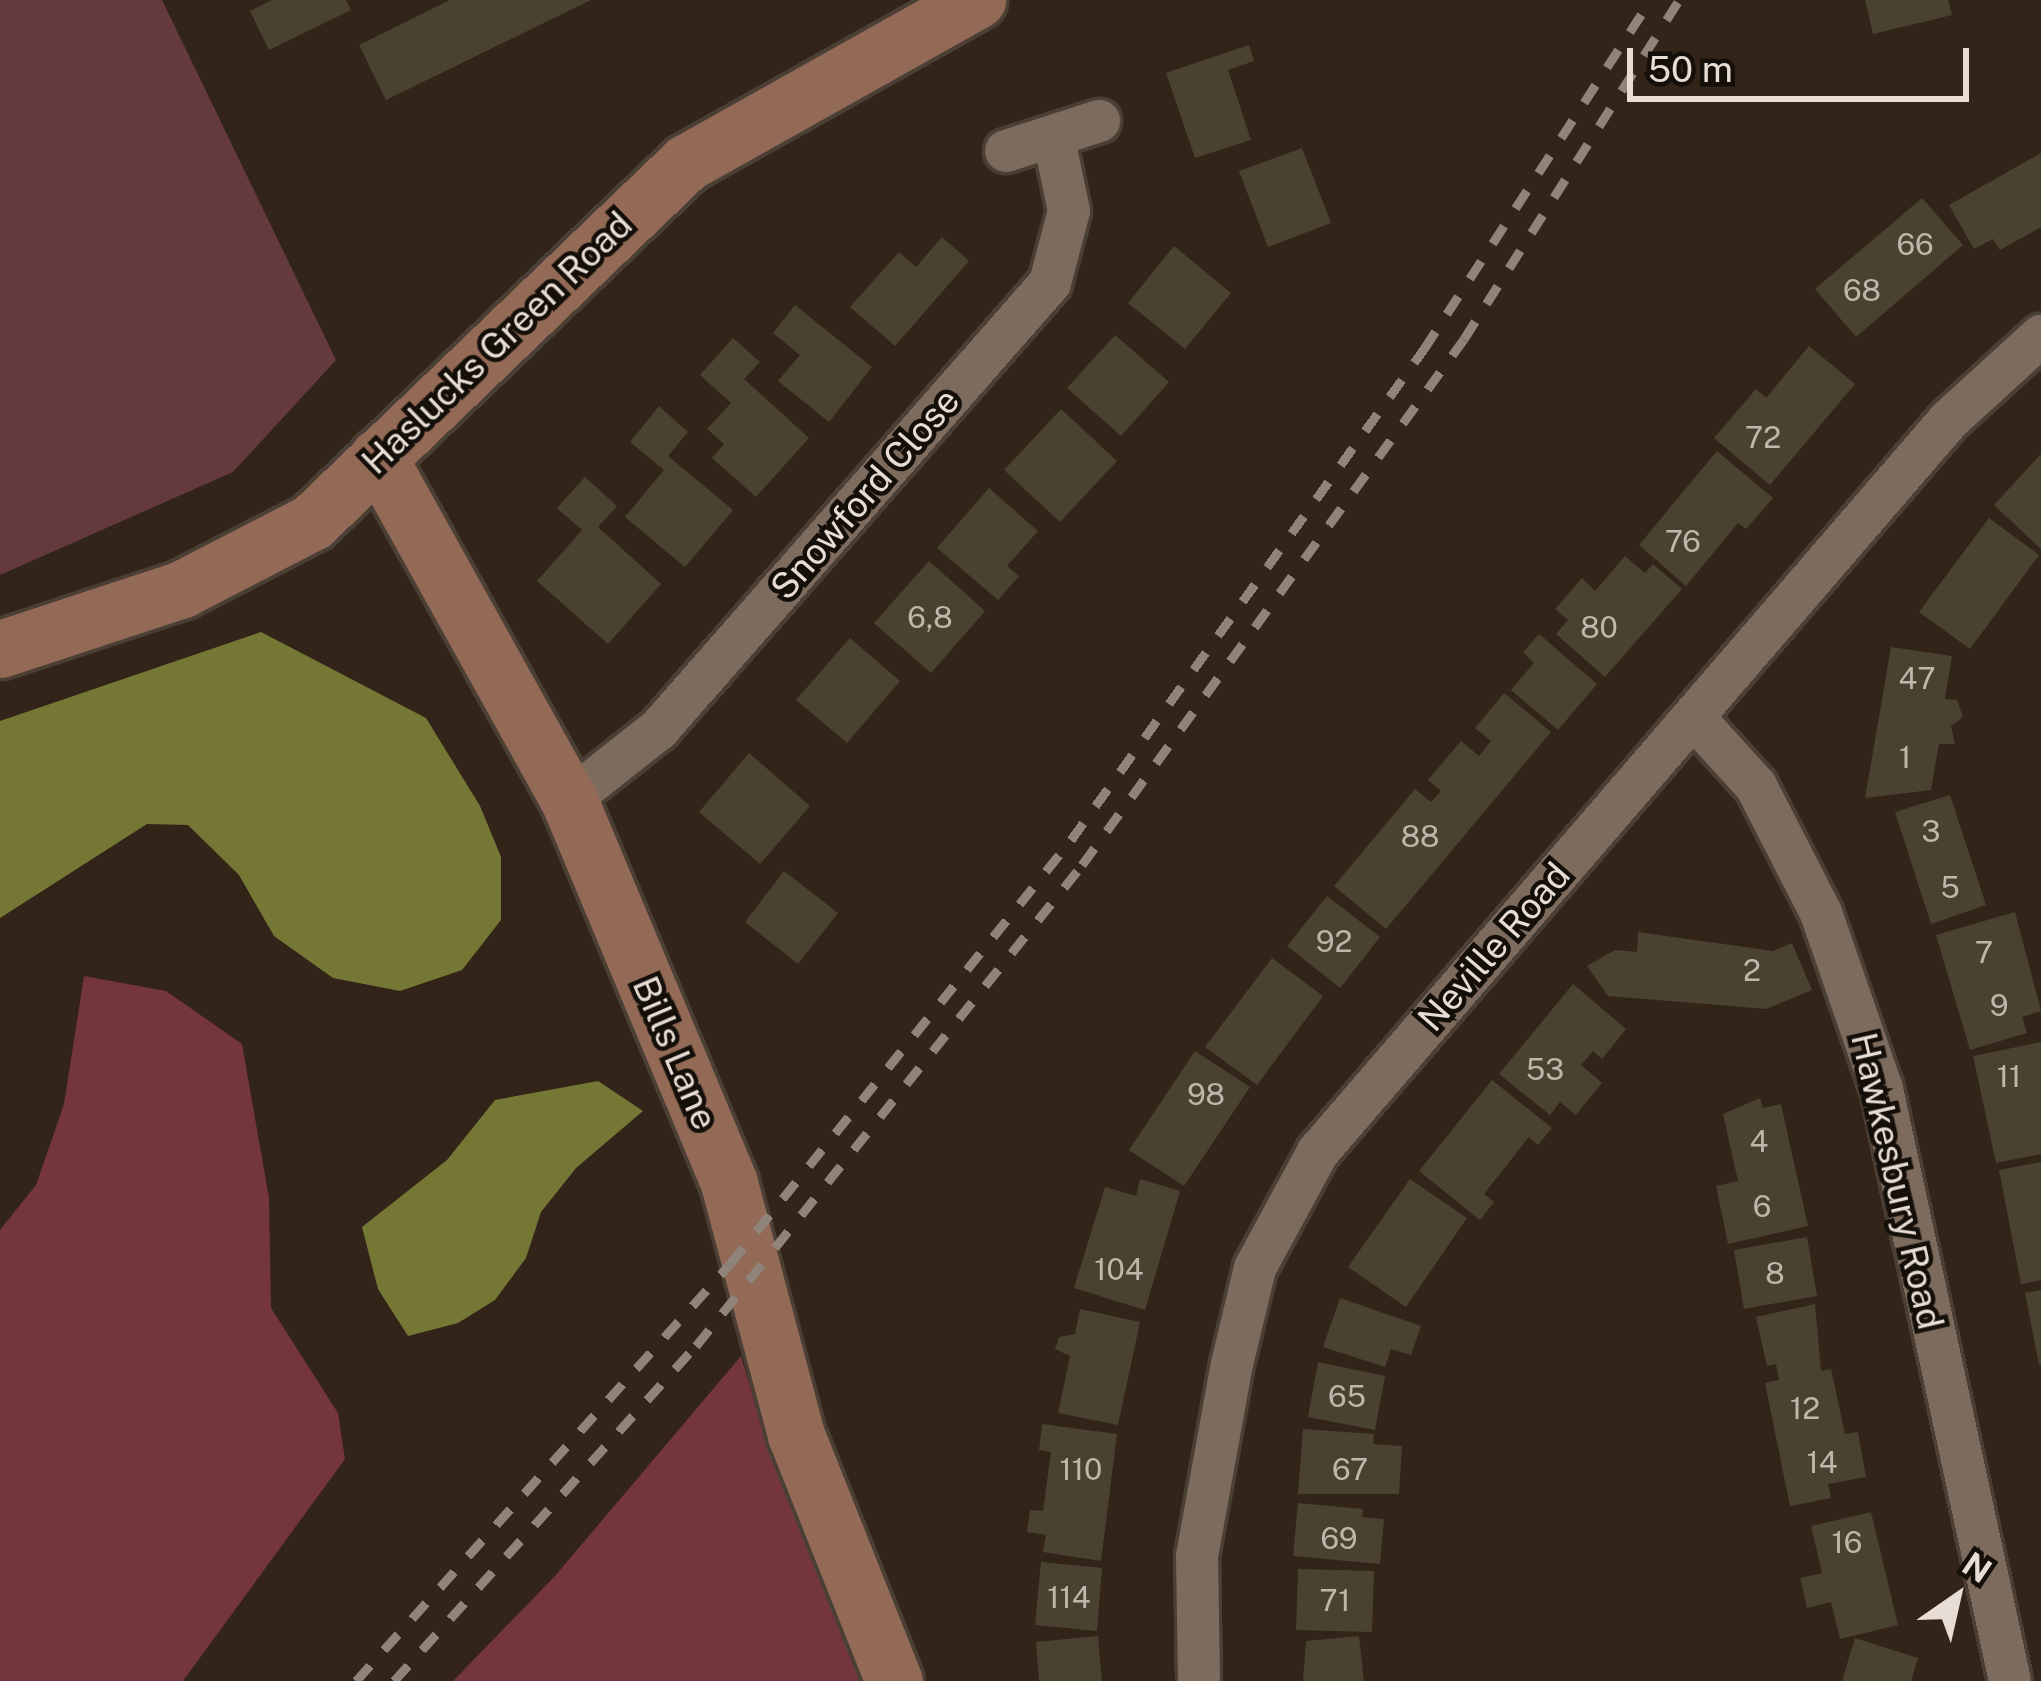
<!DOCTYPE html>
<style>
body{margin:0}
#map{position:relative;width:2041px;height:1681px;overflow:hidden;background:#322418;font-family:"Public Sans",sans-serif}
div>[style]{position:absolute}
.green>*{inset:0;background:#643a3e}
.forest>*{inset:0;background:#75353d}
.water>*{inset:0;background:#757834}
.building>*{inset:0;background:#4a4230}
.roads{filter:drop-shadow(3px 0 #4b3f35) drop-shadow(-3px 0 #4b3f35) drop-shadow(0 3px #4b3f35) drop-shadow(0 -3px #4b3f35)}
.street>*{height:42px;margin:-21px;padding:0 21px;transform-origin:21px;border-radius:21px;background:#7d6c5e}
.secondary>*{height:57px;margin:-28.5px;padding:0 28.5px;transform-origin:28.5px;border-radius:28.5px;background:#926a56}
.rail>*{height:9px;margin-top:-4.5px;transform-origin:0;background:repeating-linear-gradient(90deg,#90847a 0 21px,transparent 0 42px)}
span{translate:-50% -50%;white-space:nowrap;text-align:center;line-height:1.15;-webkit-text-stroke:9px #150f0a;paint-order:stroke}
.number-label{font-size:30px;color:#c0b6ac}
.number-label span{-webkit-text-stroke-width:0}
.street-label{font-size:36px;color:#e7ddd5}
.north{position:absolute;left:1897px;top:1537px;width:120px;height:120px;-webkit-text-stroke:9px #150f0a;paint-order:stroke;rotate:34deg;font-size:33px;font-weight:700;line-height:48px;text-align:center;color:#e7ddd5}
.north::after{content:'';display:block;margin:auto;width:42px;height:54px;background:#e7ddd5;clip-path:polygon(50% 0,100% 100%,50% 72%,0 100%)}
.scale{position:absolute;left:1627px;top:48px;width:342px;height:54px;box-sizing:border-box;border:6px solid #e7ddd5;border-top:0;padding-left:15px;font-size:36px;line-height:42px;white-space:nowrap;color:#e7ddd5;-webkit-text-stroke:9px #150f0a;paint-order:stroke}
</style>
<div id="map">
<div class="green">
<div style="clip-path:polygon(0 0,162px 0,336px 360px,233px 472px,0 575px)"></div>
</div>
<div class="forest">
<div style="clip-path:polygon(84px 976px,166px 991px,242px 1044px,269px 1198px,271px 1308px,338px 1413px,345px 1459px,183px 1681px,0 1681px,0 1230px,36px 1185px,64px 1104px)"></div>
<div style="clip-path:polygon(741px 1356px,771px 1456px,864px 1681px,453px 1681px,555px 1576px)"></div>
</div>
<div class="water">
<div style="clip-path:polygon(261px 632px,426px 718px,480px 806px,501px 857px,501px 920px,462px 970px,400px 991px,333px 978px,274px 936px,239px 875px,188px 825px,147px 824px,0 918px,0 721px)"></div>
<div style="clip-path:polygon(598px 1081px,643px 1111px,576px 1168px,541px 1212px,526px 1258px,495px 1300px,458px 1323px,408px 1336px,378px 1289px,362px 1227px,447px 1160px,495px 1100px)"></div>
</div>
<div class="building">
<div style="clip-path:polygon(272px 0,346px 0,351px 10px,269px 50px,250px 11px)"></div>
<div style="clip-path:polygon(450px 0,591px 0,386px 100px,359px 45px)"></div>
<div style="clip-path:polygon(1865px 0,1948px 0,1952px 15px,1873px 34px)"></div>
<div style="clip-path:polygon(1249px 45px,1254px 61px,1228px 70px,1251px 140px,1195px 158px,1166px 73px)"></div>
<div style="clip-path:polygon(1302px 148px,1331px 223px,1268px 247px,1239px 171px)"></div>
<div style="clip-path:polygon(2041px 153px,2041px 227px,2000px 250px,1993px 239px,1974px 249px,1949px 205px)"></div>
<div style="clip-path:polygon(1922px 198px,1963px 245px,1856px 337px,1815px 289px)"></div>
<div style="clip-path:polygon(942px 237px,969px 261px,895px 346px,850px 307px,899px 252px,916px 267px)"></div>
<div style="clip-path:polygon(1174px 246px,1231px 293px,1185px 349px,1128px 303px)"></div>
<div style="clip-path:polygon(795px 305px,872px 367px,829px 422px,778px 381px,800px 355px,773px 333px)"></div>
<div style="clip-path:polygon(1115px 335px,1169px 382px,1121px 436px,1067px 388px)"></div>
<div style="clip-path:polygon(733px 338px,760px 362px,744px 379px,809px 438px,756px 497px,712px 458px,724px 444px,707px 429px,731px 403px,700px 375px)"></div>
<div style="clip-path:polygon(1809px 346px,1855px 384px,1770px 485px,1714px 438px,1756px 389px,1766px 398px)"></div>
<div style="clip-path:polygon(659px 406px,688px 432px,668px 456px,733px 510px,685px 567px,625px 517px,664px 470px,630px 442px)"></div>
<div style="clip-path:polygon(1061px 409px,1117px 461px,1060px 522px,1004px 470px)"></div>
<div style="clip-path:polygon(1717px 451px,1773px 498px,1746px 529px,1738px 523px,1686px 586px,1639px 545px)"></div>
<div style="clip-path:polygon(2041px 454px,2041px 549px,1994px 505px)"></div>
<div style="clip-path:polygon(585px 477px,617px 506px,598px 527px,661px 584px,608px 644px,537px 581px,582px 530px,557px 508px)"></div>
<div style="clip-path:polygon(989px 488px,1038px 531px,1007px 566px,1019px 576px,998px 600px,937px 548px)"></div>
<div style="clip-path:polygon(1989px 518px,2039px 555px,1970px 649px,1919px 612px)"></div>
<div style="clip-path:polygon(1625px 556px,1645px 573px,1653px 564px,1682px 589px,1605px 677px,1556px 634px,1568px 620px,1555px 609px,1582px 578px,1595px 591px)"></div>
<div style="clip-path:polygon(929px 561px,985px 611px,931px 673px,874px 623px)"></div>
<div style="clip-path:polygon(1539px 634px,1597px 684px,1558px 730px,1511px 690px,1534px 663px,1523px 652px)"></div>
<div style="clip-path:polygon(850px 638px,900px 681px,847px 743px,796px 700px)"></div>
<div style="clip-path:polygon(1891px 647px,1952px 656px,1945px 699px,1957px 700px,1963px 717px,1951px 726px,1955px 744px,1939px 744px,1931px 790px,1865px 798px)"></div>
<div style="clip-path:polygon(1504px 693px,1551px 732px,1386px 929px,1334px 886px,1415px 789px,1431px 802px,1441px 791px,1428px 780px,1461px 741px,1479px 756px,1491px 741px,1475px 728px)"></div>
<div style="clip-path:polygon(749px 753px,810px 806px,760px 864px,699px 812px)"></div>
<div style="clip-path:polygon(1950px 795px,1986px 905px,1931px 924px,1895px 812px)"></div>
<div style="clip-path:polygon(784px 871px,838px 913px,798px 964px,745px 922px)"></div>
<div style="clip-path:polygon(1327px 896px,1380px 937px,1340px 988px,1287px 946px)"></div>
<div style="clip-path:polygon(2015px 912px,2041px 1011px,2022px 1017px,2027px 1033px,1970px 1050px,1936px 935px)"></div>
<div style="clip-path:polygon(1638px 932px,1773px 951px,1792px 943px,1812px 990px,1766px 1009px,1608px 996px,1587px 966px,1615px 950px,1637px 952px)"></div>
<div style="clip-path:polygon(1272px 958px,1323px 996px,1257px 1085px,1205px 1047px)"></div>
<div style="clip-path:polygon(1573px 984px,1626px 1029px,1602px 1059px,1593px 1051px,1581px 1065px,1602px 1083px,1576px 1115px,1560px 1102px,1550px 1115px,1499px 1074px)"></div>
<div style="clip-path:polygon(2041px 1042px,2041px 1154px,1996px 1163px,1973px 1056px)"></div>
<div style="clip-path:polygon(1195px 1051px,1250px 1087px,1184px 1186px,1129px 1150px)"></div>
<div style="clip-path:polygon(1492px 1080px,1552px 1128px,1538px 1145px,1529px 1137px,1484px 1194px,1494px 1202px,1480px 1220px,1419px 1171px)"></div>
<div style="clip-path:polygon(1760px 1098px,1763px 1108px,1781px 1104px,1808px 1226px,1728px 1244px,1716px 1186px,1738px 1181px,1723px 1114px)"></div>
<div style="clip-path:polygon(2041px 1162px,2041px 1280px,2021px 1284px,1999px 1170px)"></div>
<div style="clip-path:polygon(1140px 1179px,1180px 1191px,1145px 1310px,1074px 1288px,1105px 1187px,1136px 1196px)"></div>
<div style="clip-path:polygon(1410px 1179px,1467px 1218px,1406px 1307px,1348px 1267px)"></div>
<div style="clip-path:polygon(1807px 1237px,1817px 1296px,1744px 1309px,1734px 1250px)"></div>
<div style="clip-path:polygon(2041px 1290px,2041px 1365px,2039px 1365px,2025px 1293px)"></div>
<div style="clip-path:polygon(1340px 1298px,1421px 1326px,1411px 1355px,1391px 1349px,1385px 1367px,1323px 1347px)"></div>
<div style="clip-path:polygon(1815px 1304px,1821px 1371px,1831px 1369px,1845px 1434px,1858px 1432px,1866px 1477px,1828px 1484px,1831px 1498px,1790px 1506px,1765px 1383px,1779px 1380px,1776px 1364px,1767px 1366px,1756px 1317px)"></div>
<div style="clip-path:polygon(1080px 1309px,1140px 1322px,1118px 1425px,1058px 1413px,1070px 1356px,1055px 1349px,1059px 1337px,1075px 1334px)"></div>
<div style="clip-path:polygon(1318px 1362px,1385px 1376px,1375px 1430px,1308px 1417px)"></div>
<div style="clip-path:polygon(1042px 1424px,1117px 1434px,1101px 1561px,1043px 1552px,1046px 1535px,1027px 1532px,1030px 1510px,1043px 1511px,1051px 1452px,1039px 1450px)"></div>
<div style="clip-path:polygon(1303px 1429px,1374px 1434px,1373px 1444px,1402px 1446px,1399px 1494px,1298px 1494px)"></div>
<div style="clip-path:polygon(1298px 1503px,1363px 1509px,1362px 1517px,1384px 1519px,1380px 1564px,1293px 1556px)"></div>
<div style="clip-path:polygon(1871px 1512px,1898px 1625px,1840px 1639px,1831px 1602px,1807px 1608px,1800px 1578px,1822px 1573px,1811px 1526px)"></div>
<div style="clip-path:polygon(1041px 1562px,1102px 1568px,1097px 1631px,1035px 1625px)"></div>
<div style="clip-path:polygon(1298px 1569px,1374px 1571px,1372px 1632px,1296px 1630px)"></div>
<div style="clip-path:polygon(1098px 1636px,1102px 1681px,1039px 1681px,1036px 1642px)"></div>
<div style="clip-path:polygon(1359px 1636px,1364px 1681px,1303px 1681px,1306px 1641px)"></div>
<div style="clip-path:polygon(1855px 1638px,1918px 1658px,1911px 1681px,1842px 1681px)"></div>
</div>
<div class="roads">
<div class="street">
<div style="left:1006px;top:151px;width:98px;rotate:-17.9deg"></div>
<div style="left:1695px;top:719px;width:91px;rotate:47.7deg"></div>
<div style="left:1756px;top:786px;width:143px;rotate:62.9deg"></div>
<div style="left:1821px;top:913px;width:186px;rotate:70.9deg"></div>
<div style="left:1882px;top:1089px;width:606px;rotate:77.8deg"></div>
<div style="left:569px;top:800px;width:115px;rotate:-38.3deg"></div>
<div style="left:659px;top:729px;width:593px;rotate:-48.76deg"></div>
<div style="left:1050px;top:283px;width:74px;rotate:-75.2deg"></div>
<div style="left:1069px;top:211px;width:74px;rotate:-101.8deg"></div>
<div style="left:1199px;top:1681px;width:125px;rotate:-90.9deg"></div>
<div style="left:1197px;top:1556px;width:195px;rotate:-79.7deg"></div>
<div style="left:1232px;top:1364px;width:99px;rotate:-76.5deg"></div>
<div style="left:1255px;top:1268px;width:132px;rotate:-61.5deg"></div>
<div style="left:1318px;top:1152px;width:966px;rotate:-49.24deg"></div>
<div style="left:1949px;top:420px;width:125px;rotate:-42.4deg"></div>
</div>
<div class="secondary">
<div style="left:378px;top:457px;width:393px;rotate:60.9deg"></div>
<div style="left:569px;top:800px;width:415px;rotate:67.3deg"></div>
<div style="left:729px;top:1183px;width:261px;rotate:75.1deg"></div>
<div style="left:796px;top:1435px;width:265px;rotate:68.3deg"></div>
<div style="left:0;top:649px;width:192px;rotate:-18.2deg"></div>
<div style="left:182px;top:589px;width:146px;rotate:-27.3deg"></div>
<div style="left:312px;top:522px;width:518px;rotate:-43.83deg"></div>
<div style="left:686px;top:163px;width:334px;rotate:-29.3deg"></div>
</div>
</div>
<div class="rail">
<div style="left:356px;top:1681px;width:560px;rotate:-48.11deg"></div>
<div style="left:730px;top:1264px;width:544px;rotate:-51.19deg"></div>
<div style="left:1071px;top:840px;width:605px;rotate:-54.29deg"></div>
<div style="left:1424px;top:349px;width:416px;rotate:-57deg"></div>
<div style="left:394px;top:1681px;width:451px;rotate:-48deg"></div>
<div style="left:696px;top:1346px;width:617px;rotate:-51.25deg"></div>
<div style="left:1082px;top:865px;width:650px;rotate:-54.01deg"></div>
<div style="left:1464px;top:339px;width:401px;rotate:-57.6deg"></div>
</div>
<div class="number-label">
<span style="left:1915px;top:244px">66</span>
<span style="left:1862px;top:290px">68</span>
<span style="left:1763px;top:437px">72</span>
<span style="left:1683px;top:541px">76</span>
<span style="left:930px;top:617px">6,8</span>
<span style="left:1599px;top:627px">80</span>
<span style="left:1917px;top:678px">47</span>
<span style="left:1905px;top:757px">1</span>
<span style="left:1931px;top:831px">3</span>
<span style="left:1420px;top:836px">88</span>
<span style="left:1950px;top:887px">5</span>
<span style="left:1334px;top:941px">92</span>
<span style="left:1984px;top:952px">7</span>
<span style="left:1752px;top:970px">2</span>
<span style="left:1999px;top:1005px">9</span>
<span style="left:1545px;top:1069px">53</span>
<span style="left:2009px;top:1076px">11</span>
<span style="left:1206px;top:1094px">98</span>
<span style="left:1759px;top:1141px">4</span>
<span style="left:1762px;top:1206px">6</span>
<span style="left:1119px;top:1269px">104</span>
<span style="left:1775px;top:1273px">8</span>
<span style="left:1347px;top:1396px">65</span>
<span style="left:1805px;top:1408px">12</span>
<span style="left:1822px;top:1462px">14</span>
<span style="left:1081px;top:1469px">110</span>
<span style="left:1350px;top:1469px">67</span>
<span style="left:1339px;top:1538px">69</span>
<span style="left:1847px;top:1542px">16</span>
<span style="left:1069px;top:1597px">114</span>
<span style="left:1335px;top:1600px">71</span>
</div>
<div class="street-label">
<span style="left:497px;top:343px;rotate:-44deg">Haslucks Green Road</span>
<span style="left:865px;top:494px;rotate:-49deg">Snowford Close</span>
<span style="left:1494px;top:947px;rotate:-49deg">Neville Road</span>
<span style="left:675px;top:1053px;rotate:67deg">Bills Lane</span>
<span style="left:1897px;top:1181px;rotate:77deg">Hawkesbury Road</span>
</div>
<div class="north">N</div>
<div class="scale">50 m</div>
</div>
